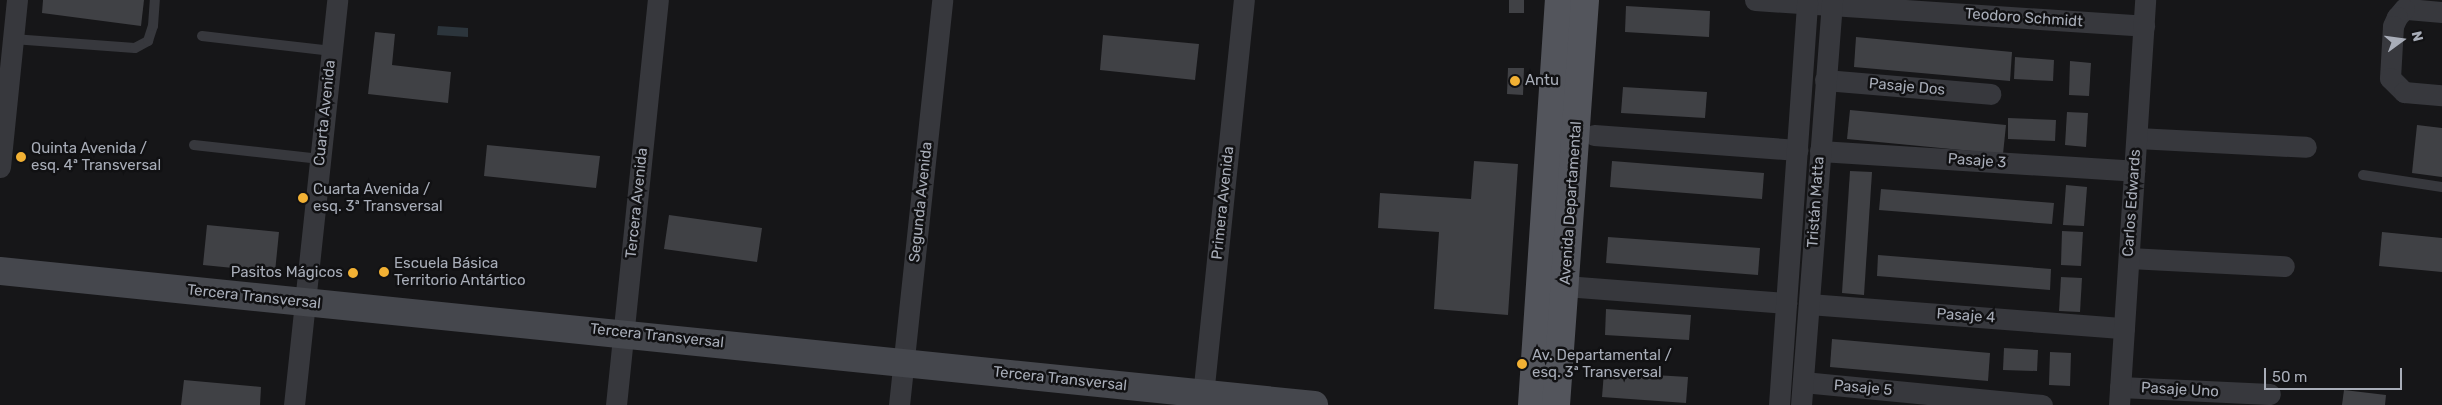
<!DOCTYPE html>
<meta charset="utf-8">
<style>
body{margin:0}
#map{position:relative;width:2442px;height:405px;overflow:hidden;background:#161618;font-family:Rubik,sans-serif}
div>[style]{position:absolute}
.water>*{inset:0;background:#2c353c}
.building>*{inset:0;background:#404145}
.lane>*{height:10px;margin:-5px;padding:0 5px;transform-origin:5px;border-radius:5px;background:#37383d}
.street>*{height:21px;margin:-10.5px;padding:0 10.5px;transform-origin:10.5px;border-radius:10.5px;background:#37383d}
.secondary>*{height:28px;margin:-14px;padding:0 14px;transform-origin:14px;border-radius:14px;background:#45474d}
.primary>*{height:28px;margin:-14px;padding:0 14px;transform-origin:14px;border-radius:14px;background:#53555c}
.dots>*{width:14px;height:14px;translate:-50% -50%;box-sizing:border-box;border:2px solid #111113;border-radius:50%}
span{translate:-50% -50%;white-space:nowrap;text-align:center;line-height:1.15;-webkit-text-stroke:5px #111113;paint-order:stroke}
.street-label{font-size:15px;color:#a8adb8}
.poi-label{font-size:15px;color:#a8adb8}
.left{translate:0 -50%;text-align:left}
.right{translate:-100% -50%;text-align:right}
.north{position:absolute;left:2377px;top:15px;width:50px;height:50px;-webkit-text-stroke:4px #111113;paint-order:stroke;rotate:76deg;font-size:14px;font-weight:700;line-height:20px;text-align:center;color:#a8adb8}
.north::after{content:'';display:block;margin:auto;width:18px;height:22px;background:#a8adb8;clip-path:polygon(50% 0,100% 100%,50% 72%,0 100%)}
.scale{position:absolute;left:2264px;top:368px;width:138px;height:22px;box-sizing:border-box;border:2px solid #a8adb8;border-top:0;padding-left:6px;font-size:15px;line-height:18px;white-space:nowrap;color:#a8adb8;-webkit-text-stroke:4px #111113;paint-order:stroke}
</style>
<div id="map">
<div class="water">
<div style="clip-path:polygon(438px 26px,468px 28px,468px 37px,437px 35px)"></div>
</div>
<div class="building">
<div style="clip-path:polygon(43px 0,144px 0,141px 26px,42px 13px)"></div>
<div style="clip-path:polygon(1509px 0,1524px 0,1524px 13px,1509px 13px)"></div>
<div style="clip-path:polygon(1626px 6px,1710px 11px,1709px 37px,1625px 32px)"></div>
<div style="clip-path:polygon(375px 32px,395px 34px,392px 65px,451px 72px,448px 103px,368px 94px)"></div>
<div style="clip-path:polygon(1103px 35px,1199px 44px,1195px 80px,1100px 70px)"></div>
<div style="clip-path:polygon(1856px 37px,2012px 52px,2010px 81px,1854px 67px)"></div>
<div style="clip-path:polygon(2015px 57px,2054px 60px,2053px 81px,2014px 79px)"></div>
<div style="clip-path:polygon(2070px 61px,2091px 63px,2089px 96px,2069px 95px)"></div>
<div style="clip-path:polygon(1508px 68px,1524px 68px,1523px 95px,1507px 94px)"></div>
<div style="clip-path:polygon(1623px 87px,1707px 92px,1705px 118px,1621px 113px)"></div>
<div style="clip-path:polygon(1850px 110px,2006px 125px,2003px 154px,1847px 139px)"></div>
<div style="clip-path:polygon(2067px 112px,2088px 113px,2086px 147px,2065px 145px)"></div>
<div style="clip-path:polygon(2008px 118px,2056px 120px,2055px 141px,2008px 139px)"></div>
<div style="clip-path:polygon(2417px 125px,2442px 128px,2442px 177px,2412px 173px)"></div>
<div style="clip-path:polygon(487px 145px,600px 156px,596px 188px,484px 176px)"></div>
<div style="clip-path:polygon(1474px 161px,1518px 164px,1508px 315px,1434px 309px,1439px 232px,1378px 228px,1380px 193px,1471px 199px)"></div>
<div style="clip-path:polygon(1612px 161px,1764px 173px,1762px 199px,1610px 187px)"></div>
<div style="clip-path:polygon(1850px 171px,1872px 172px,1864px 295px,1842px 293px)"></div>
<div style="clip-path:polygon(2066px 185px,2087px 187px,2084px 226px,2063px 225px)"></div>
<div style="clip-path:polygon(1881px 189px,2054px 203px,2052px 224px,1879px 210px)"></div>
<div style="clip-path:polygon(669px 215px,762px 228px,757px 262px,664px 249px)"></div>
<div style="clip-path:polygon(207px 225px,279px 232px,275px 272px,203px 265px)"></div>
<div style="clip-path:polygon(2062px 231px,2083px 232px,2081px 266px,2061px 265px)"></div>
<div style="clip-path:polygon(2382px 232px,2442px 238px,2442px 272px,2379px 266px)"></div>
<div style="clip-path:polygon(1608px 237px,1760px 248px,1758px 275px,1606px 263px)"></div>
<div style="clip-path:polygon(1878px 255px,2051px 269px,2050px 290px,1877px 276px)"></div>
<div style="clip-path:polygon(2061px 277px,2082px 278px,2080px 312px,2059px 311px)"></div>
<div style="clip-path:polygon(1606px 309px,1691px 315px,1689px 340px,1605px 335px)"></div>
<div style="clip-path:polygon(1832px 339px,1990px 353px,1988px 381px,1830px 367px)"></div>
<div style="clip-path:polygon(2004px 348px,2038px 350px,2037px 371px,2003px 370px)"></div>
<div style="clip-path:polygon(2050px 352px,2071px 353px,2070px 386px,2049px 385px)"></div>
<div style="clip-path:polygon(1604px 372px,1688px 377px,1686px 403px,1602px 397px)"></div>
<div style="clip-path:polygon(184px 380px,261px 387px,260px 405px,181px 405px)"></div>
<div style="clip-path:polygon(2344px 390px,2386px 395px,2385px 405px,2342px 405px)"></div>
</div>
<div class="lane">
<div style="left:202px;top:36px;width:131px;rotate:6.6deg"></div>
<div style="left:13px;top:39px;width:122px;rotate:4.2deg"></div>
<div style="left:135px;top:48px;width:15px;rotate:-28deg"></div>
<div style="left:148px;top:41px;width:16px;rotate:-72deg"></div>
<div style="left:153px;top:26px;width:26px;rotate:-86deg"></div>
<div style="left:194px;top:145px;width:127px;rotate:6.3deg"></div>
<div style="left:2363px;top:175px;width:80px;rotate:8.6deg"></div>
</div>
<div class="street">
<div style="left:1755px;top:0;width:390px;rotate:3.8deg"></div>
<div style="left:2442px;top:12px;width:38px;rotate:-175deg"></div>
<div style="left:2404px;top:9px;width:11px;rotate:131deg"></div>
<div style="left:2397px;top:17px;width:10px;rotate:114deg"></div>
<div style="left:2393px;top:26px;width:52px;rotate:93.3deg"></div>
<div style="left:2390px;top:78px;width:20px;rotate:45deg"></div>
<div style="left:2404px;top:92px;width:38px;rotate:5deg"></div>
<div style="left:1825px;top:80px;width:166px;rotate:4.8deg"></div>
<div style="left:1594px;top:135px;width:204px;rotate:4.2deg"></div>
<div style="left:2137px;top:138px;width:169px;rotate:3deg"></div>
<div style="left:1820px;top:151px;width:315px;rotate:3.6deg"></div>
<div style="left:0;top:167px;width:168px;rotate:-84.2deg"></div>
<div style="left:2129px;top:258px;width:155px;rotate:3deg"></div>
<div style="left:1565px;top:286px;width:222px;rotate:4.4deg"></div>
<div style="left:1809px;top:304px;width:316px;rotate:4.4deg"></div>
<div style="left:1803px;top:382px;width:240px;rotate:5.5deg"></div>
<div style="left:2120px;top:387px;width:150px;rotate:2.7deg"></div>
<div style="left:294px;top:405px;width:407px;rotate:-83.9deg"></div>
<div style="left:616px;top:405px;width:407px;rotate:-84.1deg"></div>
<div style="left:899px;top:405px;width:407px;rotate:-83.9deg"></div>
<div style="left:1202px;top:405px;width:407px;rotate:-84.1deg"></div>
<div style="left:1779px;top:405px;width:403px;rotate:-86deg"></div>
<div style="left:1801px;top:405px;width:406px;rotate:-85.6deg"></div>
<div style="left:2119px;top:405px;width:406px;rotate:-86.3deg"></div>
</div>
<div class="secondary">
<div style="left:0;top:271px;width:1321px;rotate:5.82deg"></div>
</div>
<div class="primary">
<div style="left:1532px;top:405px;width:406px;rotate:-86.2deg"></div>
<div style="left:1556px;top:405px;width:406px;rotate:-85.9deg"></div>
</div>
<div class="dots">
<div style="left:1515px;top:81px;background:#f2b134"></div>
<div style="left:21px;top:157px;background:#f2b134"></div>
<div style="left:303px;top:198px;background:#f2b134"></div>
<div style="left:384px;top:272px;background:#f2b134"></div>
<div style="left:353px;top:273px;background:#f2b134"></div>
<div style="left:1522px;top:364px;background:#f2b134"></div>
</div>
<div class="street-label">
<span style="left:2024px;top:18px;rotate:4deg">Teodoro Schmidt</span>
<span style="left:1907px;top:87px;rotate:5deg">Pasaje Dos</span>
<span style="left:325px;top:113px;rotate:-84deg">Cuarta Avenida</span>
<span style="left:1977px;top:161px;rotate:4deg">Pasaje 3</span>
<span style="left:921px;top:202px;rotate:-84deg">Segunda Avenida</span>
<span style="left:1816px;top:202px;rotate:-86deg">Tristán Matta</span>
<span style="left:637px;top:203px;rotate:-84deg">Tercera Avenida</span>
<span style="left:1223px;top:203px;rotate:-84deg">Primera Avenida</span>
<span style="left:1571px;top:203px;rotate:-86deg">Avenida Departamental</span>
<span style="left:2132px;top:203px;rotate:-86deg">Carlos Edwards</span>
<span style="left:254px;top:297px;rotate:6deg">Tercera Transversal</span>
<span style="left:1966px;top:316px;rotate:4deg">Pasaje 4</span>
<span style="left:657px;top:336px;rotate:6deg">Tercera Transversal</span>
<span style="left:1060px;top:379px;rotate:6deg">Tercera Transversal</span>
<span style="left:1863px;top:388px;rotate:5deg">Pasaje 5</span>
<span style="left:2180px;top:390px;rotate:3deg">Pasaje Uno</span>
</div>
<div class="poi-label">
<span class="left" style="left:1525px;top:81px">Antu</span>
<span class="left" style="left:31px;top:157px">Quinta Avenida /<br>esq. 4ª Transversal</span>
<span class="left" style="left:313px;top:198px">Cuarta Avenida /<br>esq. 3ª Transversal</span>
<span class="left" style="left:394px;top:272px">Escuela Básica<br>Territorio Antártico</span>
<span class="right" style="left:343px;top:273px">Pasitos Mágicos</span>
<span class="left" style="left:1532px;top:364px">Av. Departamental /<br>esq. 3ª Transversal</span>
</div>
<div class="north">N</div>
<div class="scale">50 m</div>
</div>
